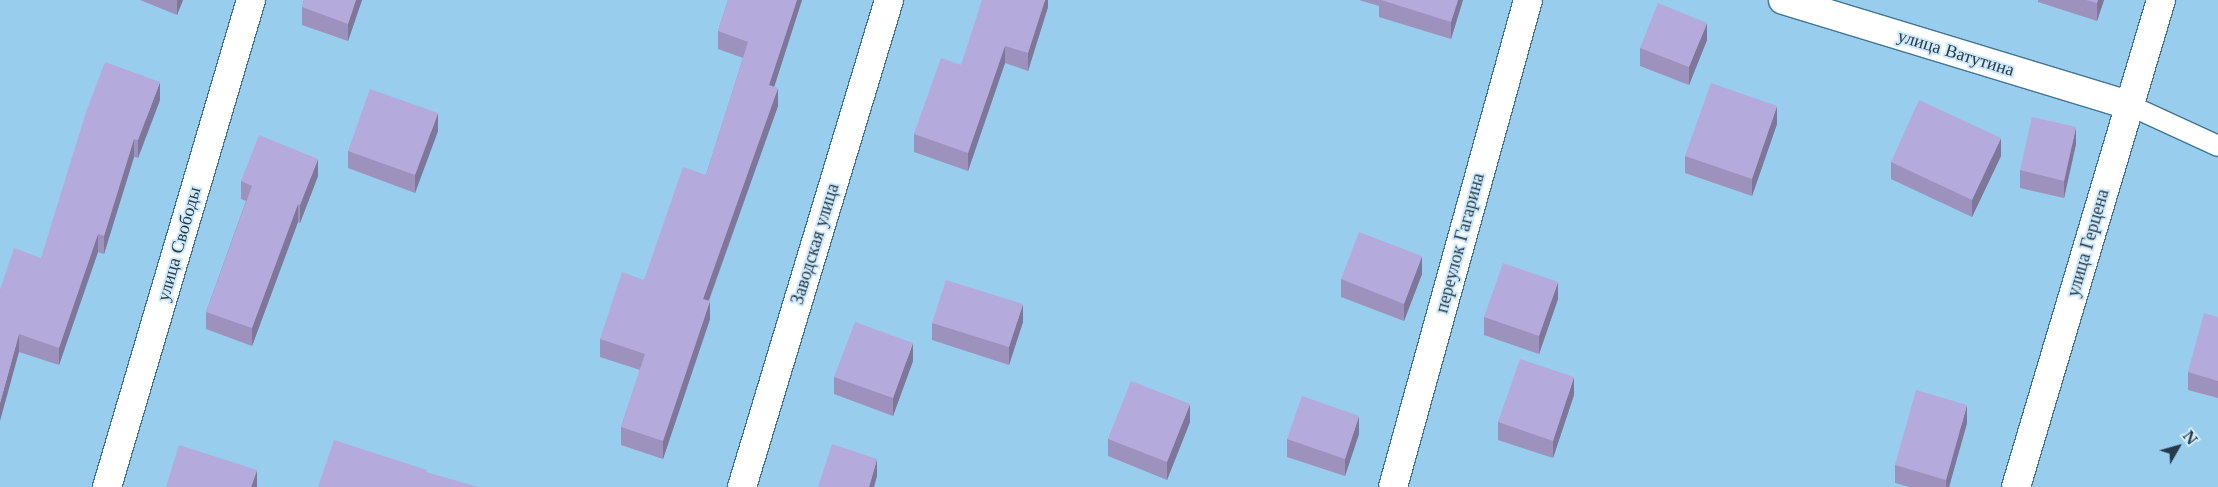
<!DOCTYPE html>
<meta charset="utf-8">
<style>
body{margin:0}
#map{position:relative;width:2218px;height:487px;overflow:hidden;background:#98cdee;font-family:"Libre Baskerville",serif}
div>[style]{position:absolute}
.roads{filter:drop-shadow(1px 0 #427592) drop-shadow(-1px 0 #427592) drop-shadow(0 1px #427592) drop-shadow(0 -1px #427592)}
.service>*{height:20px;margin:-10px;padding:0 10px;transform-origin:10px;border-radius:10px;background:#fff}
.minor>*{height:28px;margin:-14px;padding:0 14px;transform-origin:14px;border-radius:14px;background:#fff}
.wall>*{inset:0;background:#9c92bd}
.shaded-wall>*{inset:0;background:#7f779a}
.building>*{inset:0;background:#b5aadc}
span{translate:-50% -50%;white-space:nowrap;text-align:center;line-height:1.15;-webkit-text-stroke:4px #d0eafb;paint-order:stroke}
.street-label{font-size:18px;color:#253b48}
.north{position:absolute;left:2153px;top:422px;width:50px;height:50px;-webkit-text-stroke:4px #d0eafb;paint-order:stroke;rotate:52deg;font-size:14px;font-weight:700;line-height:20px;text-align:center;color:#253b48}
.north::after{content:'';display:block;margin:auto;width:18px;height:22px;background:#253b48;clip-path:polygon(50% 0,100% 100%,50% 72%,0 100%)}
</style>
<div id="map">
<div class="roads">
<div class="service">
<div style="left:2129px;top:105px;width:98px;rotate:24.7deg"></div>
</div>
<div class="minor">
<div style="left:1783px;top:0;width:362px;rotate:16.9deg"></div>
<div style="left:107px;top:487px;width:508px;rotate:-73.53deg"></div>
<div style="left:742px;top:487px;width:509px;rotate:-73.2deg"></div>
<div style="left:1393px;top:487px;width:505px;rotate:-74.51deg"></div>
<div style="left:2016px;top:487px;width:508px;rotate:-73.42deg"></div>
</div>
</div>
<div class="wall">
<div style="clip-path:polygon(140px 0,183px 0,177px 15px)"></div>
<div style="clip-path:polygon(304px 0,362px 0,348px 41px,302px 25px,302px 7px)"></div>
<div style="clip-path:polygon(728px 0,802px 0,774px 87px,778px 106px,709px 301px,710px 319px,663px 459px,621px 445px,621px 427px,640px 370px,600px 357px,600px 339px,644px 280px,706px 175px,743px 58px,718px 49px,718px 31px)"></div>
<div style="clip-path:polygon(1048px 0,1048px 7px,1028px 71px,1005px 63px,968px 171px,914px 152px,914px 134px,961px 65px)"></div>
<div style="clip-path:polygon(1359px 0,1463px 0,1451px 39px,1379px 17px,1379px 6px)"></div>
<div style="clip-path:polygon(2038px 0,2104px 0,2097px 21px,2038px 2px)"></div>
<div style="clip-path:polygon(1707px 40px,1689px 85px,1640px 66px,1640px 48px)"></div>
<div style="clip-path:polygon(160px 100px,138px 158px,134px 157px,104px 254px,98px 252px,59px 365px,19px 352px,0 290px,41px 258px)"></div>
<div style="clip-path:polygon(1777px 124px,1752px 196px,1685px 173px,1685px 156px)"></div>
<div style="clip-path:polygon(438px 131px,415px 193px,348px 168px,348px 151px)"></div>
<div style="clip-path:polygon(2076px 144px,2064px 198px,2020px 188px,2020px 170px)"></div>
<div style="clip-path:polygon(2001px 156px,1972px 217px,1891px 179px,1891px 162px)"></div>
<div style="clip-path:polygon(318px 176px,300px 223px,298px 222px,252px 346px,206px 329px,206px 312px,246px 201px,241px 199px,241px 181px)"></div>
<div style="clip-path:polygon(1422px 274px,1404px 321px,1341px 297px,1341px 279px)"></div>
<div style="clip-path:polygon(1558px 299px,1539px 354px,1484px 335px,1484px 317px)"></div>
<div style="clip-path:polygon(2218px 317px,2218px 398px,2188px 390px,2188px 372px)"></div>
<div style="clip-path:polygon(1023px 322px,1009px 365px,932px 340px,932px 323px)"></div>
<div style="clip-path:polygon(913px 361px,893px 416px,834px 394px,834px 377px)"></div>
<div style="clip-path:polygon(1574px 395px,1553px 458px,1498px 440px,1498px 422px)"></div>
<div style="clip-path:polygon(1190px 422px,1167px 480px,1108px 456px,1108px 439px)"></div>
<div style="clip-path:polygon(1967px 423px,1949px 487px,1909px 487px,1895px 483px,1895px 465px)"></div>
<div style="clip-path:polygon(1359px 434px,1345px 476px,1287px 457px,1287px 439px)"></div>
</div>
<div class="shaded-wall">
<div style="clip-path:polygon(177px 0,183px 0,177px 15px)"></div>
<div style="clip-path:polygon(356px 0,362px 0,348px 41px,348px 24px)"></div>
<div style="clip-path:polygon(797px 0,802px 0,769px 103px,769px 85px)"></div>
<div style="clip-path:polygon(1045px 0,1048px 0,1048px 7px,1028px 71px,1028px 53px)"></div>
<div style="clip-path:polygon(1458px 0,1463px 0,1451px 39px,1451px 22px)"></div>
<div style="clip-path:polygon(2098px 0,2104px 0,2097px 21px,2097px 3px)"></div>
<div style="clip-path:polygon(1707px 23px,1707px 40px,1689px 85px,1689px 67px)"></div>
<div style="clip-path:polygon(1005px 46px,1005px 63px,968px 171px,968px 153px)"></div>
<div style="clip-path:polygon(160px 82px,160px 100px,138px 158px,138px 140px)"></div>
<div style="clip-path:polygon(778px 88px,778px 106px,703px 316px,703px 299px)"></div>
<div style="clip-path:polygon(1777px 106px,1777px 124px,1752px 196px,1752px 179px)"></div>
<div style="clip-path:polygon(438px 113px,438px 131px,415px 193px,415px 175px)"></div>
<div style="clip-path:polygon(2076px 127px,2076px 144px,2064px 198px,2064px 181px)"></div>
<div style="clip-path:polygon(2001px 138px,2001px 156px,1972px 217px,1972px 200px)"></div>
<div style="clip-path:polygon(134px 139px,134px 157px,104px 254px,104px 236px)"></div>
<div style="clip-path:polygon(318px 159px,318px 176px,300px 223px,300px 205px)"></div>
<div style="clip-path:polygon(298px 204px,298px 222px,252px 346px,252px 328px)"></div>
<div style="clip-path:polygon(98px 234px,98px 252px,59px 365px,59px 348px)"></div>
<div style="clip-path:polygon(1422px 256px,1422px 274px,1404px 321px,1404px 304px)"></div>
<div style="clip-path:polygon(1558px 282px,1558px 299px,1539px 354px,1539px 336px)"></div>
<div style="clip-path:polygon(710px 301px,710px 319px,663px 459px,663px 441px)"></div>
<div style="clip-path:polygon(1023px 304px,1023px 322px,1009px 365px,1009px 347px)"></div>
<div style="clip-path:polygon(19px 334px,19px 352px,0 421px,0 403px)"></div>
<div style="clip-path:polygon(913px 343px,913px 361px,893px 416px,893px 398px)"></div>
<div style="clip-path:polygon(1574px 377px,1574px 395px,1553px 458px,1553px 441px)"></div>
<div style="clip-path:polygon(1190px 404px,1190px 422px,1167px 480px,1167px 462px)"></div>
<div style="clip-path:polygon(1967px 405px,1967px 423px,1949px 487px,1946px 487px,1946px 480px)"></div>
<div style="clip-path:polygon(1359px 416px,1359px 434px,1345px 476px,1345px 459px)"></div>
<div style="clip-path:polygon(877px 459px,877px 476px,874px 487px,869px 487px)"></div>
<div style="clip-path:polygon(257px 470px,257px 487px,251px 487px)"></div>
</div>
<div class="building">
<div style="clip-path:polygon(304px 0,356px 0,348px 24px,302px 7px)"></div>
<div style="clip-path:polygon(728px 0,797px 0,769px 85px,778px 88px,703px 299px,710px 301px,663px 441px,621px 427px,645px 354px,600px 339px,622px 272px,644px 280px,683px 167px,706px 175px,748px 42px,718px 31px)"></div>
<div style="clip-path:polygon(982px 0,1045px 0,1028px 53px,1005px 46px,968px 153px,914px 134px,941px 58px,961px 65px)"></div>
<div style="clip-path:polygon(1381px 0,1458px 0,1451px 22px)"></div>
<div style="clip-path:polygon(2086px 0,2098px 0,2097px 3px)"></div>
<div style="clip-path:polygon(1658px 3px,1707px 23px,1689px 67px,1640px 48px)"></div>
<div style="clip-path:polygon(105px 62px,160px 82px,138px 140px,134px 139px,104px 236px,98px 234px,59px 348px,19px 334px,0 403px,0 290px,14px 248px,41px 258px,86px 112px)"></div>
<div style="clip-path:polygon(1711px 83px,1777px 106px,1752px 179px,1685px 156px)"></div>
<div style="clip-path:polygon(370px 89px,438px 113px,415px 175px,348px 151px)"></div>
<div style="clip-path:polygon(1919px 100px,2001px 138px,1972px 200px,1891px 162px)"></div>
<div style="clip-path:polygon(2032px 117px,2076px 127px,2064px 181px,2020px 170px)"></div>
<div style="clip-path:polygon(259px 135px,318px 159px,300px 205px,298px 204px,252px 328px,206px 312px,252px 186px,241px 181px)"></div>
<div style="clip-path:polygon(1359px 232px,1422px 256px,1404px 304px,1341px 279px)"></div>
<div style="clip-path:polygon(1503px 263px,1558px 282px,1539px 336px,1484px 317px)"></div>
<div style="clip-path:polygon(946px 280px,1023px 304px,1009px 347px,932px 323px)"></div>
<div style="clip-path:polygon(2204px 313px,2218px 317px,2218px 381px,2188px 372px)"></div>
<div style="clip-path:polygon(855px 322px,913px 343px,893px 398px,834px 377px)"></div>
<div style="clip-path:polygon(1520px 359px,1574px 377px,1553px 441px,1498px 422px)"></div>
<div style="clip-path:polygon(1131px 381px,1190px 404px,1167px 462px,1108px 439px)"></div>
<div style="clip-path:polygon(1916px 390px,1967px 405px,1946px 480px,1895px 465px)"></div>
<div style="clip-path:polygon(1302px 396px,1359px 416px,1345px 459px,1287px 439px)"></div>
<div style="clip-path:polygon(334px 440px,427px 470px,426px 472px,478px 487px,318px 487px)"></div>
<div style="clip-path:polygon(832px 444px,877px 459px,869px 487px,818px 487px)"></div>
<div style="clip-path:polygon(179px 445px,257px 470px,251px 487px,166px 487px)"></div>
</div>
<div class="street-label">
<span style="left:1956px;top:53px;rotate:17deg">улица Ватутина</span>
<span style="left:1460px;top:243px;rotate:-75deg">переулок Гагарина</span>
<span style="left:2088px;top:243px;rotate:-74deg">улица Герцена</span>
<span style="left:179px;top:244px;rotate:-74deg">улица Свободы</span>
<span style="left:815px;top:244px;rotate:-73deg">Заводская улица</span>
</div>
<div class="north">N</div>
</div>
